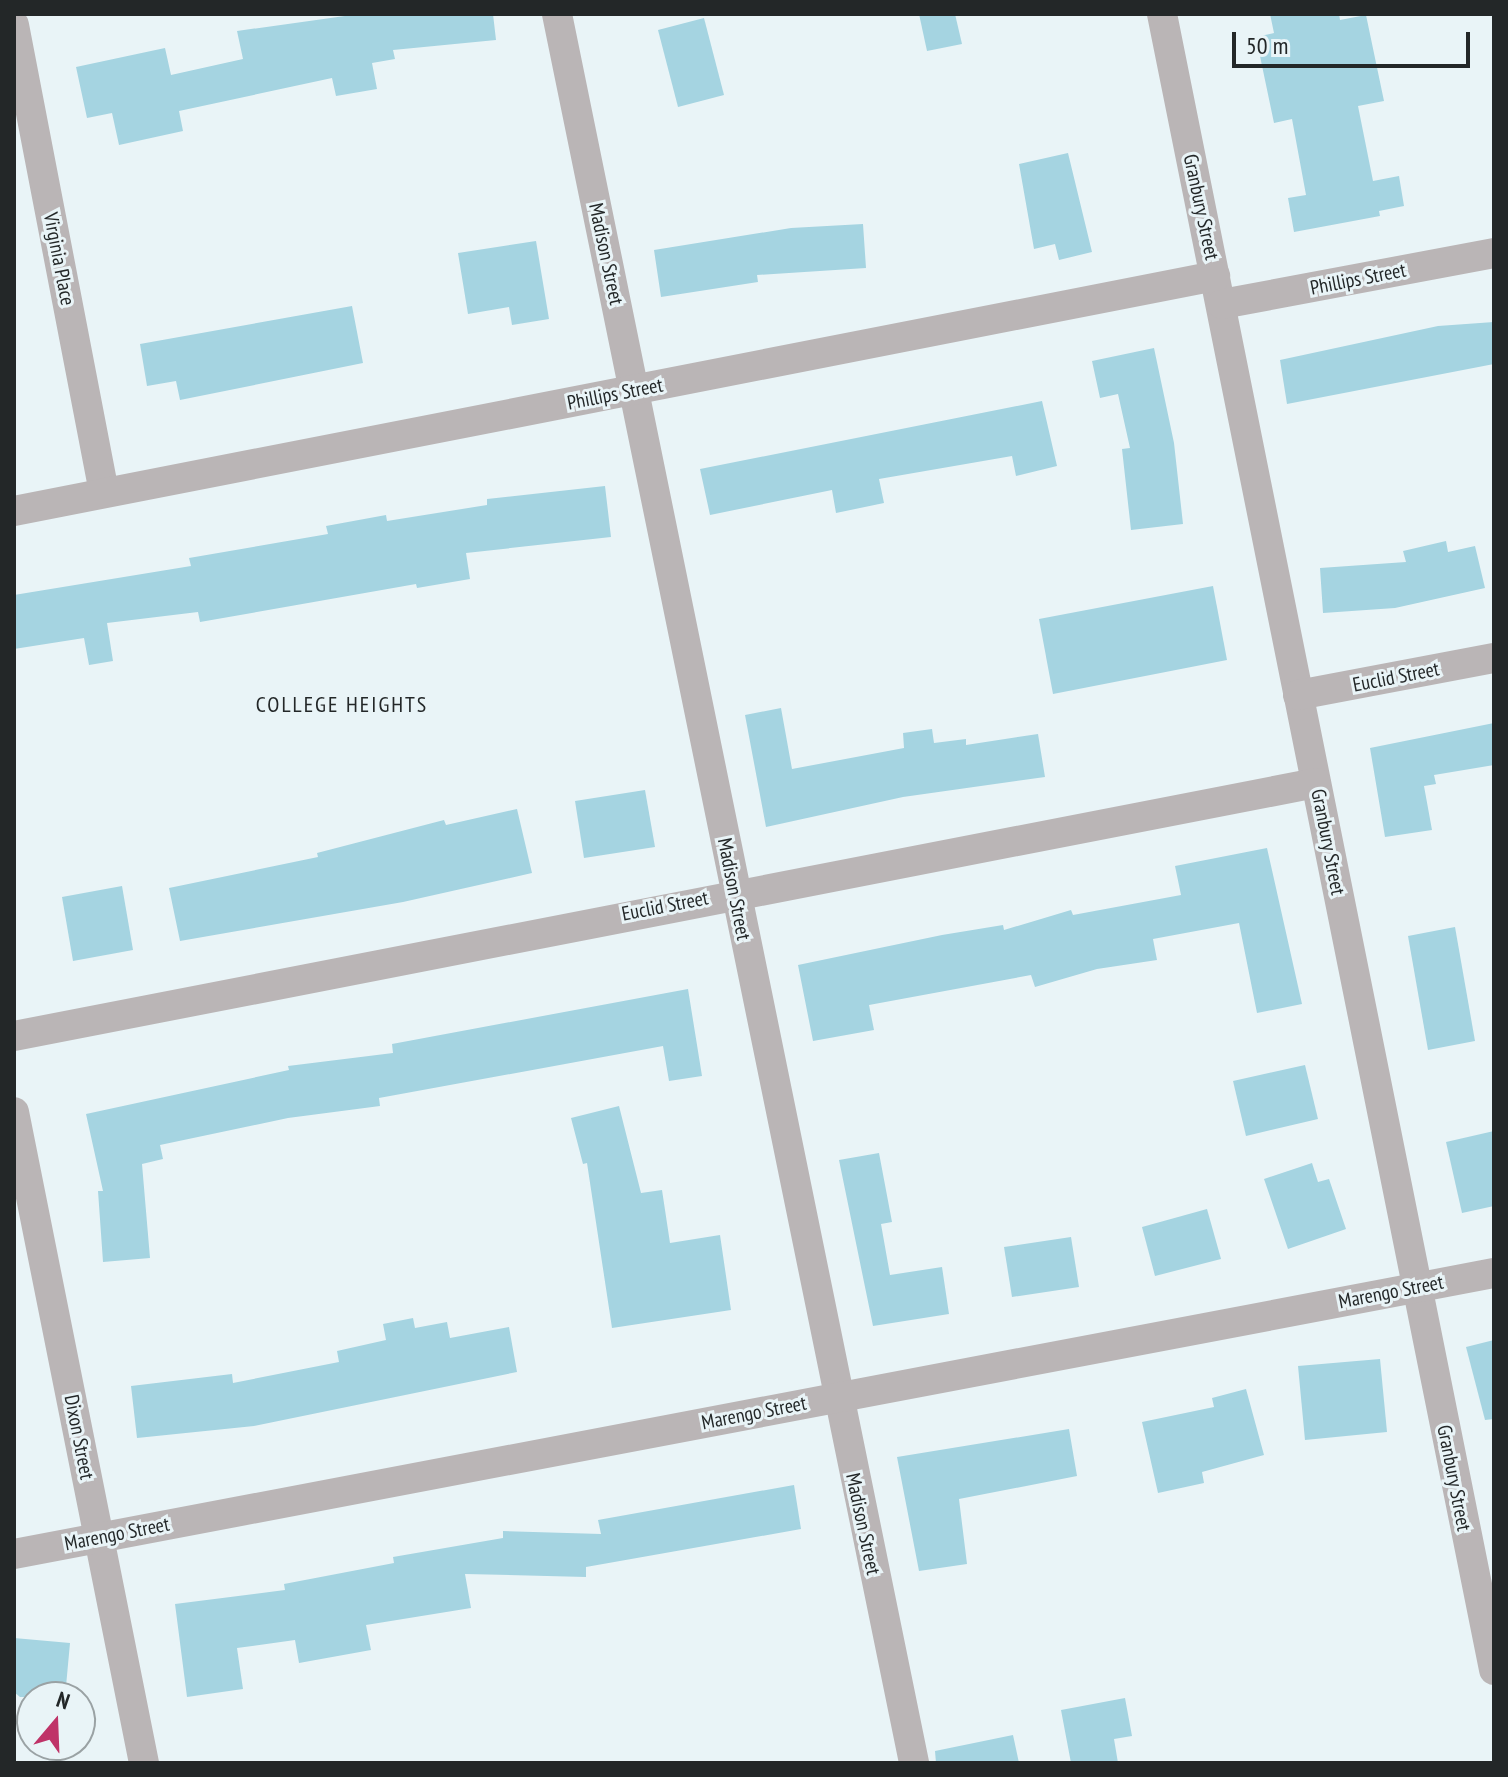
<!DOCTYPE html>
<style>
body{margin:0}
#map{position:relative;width:1508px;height:1777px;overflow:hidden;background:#e9f4f7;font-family:"PT Sans Narrow",sans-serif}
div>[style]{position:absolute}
.building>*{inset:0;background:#a5d4e1}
.minor>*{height:30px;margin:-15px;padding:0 15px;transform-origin:15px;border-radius:15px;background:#bab5b6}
span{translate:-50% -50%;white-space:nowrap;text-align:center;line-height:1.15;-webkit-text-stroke:6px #e9f4f7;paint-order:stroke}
.street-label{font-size:20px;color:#232728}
.neighbourhood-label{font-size:22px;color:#232728;letter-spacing:2px}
.frame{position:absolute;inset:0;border:16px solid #232728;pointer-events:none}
.north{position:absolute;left:16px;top:1681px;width:80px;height:80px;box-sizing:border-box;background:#e9f4f7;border:2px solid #9aa2a4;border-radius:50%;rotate:19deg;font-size:22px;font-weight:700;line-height:32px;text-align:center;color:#232728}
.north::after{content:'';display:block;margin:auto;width:28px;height:36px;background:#bf3368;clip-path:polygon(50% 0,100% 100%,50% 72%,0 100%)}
.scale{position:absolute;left:1232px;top:32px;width:238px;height:36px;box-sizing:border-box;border:4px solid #232728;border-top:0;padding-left:10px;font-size:24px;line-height:28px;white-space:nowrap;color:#232728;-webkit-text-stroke:6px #e9f4f7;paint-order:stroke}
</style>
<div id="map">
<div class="building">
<div style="clip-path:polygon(359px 14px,493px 14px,496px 40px,393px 50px,395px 59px,372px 63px,377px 89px,336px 96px,332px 78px,179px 111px,183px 131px,119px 145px,112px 113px,87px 118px,76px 67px,165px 48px,171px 75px,243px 59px,237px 31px)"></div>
<div style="clip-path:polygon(919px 14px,955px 14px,962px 44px,927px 51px)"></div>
<div style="clip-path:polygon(1270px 14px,1339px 14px,1340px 20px,1366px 15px,1384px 101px,1358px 106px,1373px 181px,1399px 176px,1404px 206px,1379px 211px,1380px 216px,1294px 232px,1288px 198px,1306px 195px,1292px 119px,1274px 123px,1256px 37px,1274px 33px)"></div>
<div style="clip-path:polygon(704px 18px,724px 95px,678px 107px,658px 30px)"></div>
<div style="clip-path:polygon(1068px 153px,1092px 252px,1059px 260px,1055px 244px,1034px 249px,1019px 164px)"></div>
<div style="clip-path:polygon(863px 224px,866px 268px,757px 275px,758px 282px,661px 297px,654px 250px,791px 228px)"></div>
<div style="clip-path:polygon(536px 241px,549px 319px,512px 325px,509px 307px,468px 314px,458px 253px)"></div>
<div style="clip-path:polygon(352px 306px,363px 363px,180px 400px,176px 381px,147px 386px,140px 344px)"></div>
<div style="clip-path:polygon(1494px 322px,1494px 364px,1287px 404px,1280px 360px,1438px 326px)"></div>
<div style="clip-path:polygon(1154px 348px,1174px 443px,1183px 524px,1131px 530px,1122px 449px,1130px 448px,1118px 394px,1100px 398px,1092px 361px)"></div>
<div style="clip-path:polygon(1042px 401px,1057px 466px,1016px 476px,1012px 456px,879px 479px,884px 503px,836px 513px,832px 490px,710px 515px,700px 469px)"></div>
<div style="clip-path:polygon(605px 486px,611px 537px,466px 553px,470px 579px,417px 588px,416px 584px,200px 622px,198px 612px,107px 623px,113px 661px,89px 665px,84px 638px,14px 649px,14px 595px,191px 566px,189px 558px,328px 534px,326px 526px,386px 515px,387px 521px,487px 505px,487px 499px)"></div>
<div style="clip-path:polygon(1446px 541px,1448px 552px,1475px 546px,1485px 588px,1395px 608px,1323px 613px,1320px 568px,1406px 562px,1403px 551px)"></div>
<div style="clip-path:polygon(1213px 586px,1227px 660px,1053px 694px,1039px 619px)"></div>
<div style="clip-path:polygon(781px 708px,792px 769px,904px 748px,903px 733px,932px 729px,934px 743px,966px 739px,966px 745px,1038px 734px,1045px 777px,903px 797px,766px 827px,745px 715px)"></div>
<div style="clip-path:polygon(1494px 723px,1494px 765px,1434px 775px,1436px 784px,1424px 786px,1432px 830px,1385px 837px,1370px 748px)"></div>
<div style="clip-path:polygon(645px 790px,655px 847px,584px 858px,575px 801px)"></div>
<div style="clip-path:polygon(517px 809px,532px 873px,403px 902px,180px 941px,169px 888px,318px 857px,317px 853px,444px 820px,446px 825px)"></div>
<div style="clip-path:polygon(1267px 848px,1302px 1004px,1257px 1013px,1239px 923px,1153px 939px,1157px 960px,1097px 969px,1035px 987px,1031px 975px,869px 1005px,874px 1030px,813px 1041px,798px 965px,942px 935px,1003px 925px,1004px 930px,1071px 910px,1073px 915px,1181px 895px,1175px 866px)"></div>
<div style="clip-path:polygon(122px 886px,133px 950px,73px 961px,62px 897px)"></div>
<div style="clip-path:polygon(1455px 927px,1475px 1041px,1428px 1050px,1408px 936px)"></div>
<div style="clip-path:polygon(688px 989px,702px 1076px,669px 1081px,663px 1046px,379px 1098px,380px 1106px,288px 1118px,160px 1145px,163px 1159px,142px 1164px,150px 1258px,103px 1262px,98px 1191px,103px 1191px,86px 1114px,289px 1070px,288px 1066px,393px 1053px,392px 1044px)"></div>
<div style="clip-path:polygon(1305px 1065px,1318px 1119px,1246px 1136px,1233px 1081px)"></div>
<div style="clip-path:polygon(619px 1106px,641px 1193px,662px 1190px,670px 1243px,720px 1235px,731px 1310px,612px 1328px,587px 1163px,583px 1164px,571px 1118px)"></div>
<div style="clip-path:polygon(1494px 1131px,1494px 1206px,1462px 1213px,1446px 1142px)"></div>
<div style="clip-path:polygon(879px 1153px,892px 1222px,881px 1224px,890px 1275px,942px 1267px,949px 1314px,873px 1326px,839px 1160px)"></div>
<div style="clip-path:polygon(1312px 1163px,1318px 1182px,1329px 1179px,1346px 1229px,1288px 1249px,1264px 1179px)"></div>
<div style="clip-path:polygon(1207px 1209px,1221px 1259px,1155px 1276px,1142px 1227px)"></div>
<div style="clip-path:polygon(1071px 1237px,1079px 1287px,1012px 1297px,1004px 1247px)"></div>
<div style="clip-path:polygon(413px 1318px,415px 1328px,447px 1322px,450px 1338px,509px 1327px,517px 1372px,254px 1426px,137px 1438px,131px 1386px,232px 1374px,233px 1383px,339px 1362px,337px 1351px,386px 1340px,383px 1324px)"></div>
<div style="clip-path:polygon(1494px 1340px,1494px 1419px,1485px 1420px,1466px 1347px)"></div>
<div style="clip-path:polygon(1380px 1359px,1387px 1432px,1305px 1440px,1298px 1366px)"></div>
<div style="clip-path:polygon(1246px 1389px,1264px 1455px,1202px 1472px,1204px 1483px,1158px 1493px,1142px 1422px,1214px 1407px,1212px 1398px)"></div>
<div style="clip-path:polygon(1069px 1429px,1077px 1476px,959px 1499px,967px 1564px,919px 1571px,897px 1457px)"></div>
<div style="clip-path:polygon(794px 1485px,801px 1529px,586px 1567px,586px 1577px,465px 1574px,471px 1608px,366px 1625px,371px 1650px,299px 1663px,295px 1640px,237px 1648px,243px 1689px,187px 1697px,175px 1604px,285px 1590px,284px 1584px,394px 1563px,393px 1557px,503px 1538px,503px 1531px,601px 1534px,598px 1520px)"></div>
<div style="clip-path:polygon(14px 1638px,70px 1643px,65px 1697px,20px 1697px,14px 1692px)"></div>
<div style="clip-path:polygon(1125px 1698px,1132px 1736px,1114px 1739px,1118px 1763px,1071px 1763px,1061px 1710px)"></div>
<div style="clip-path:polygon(1013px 1735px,1019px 1763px,936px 1763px,935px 1751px)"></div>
</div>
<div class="minor">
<div style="left:557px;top:14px;width:1785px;rotate:78.46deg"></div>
<div style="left:1162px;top:14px;width:1689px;rotate:78.66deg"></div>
<div style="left:14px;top:25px;width:476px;rotate:79.1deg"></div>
<div style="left:1222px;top:304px;width:277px;rotate:-10.6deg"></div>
<div style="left:14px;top:511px;width:1224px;rotate:-11.07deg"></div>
<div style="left:1298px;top:695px;width:199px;rotate:-10.7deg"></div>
<div style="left:14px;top:1036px;width:1326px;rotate:-11deg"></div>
<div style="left:14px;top:1112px;width:664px;rotate:78.71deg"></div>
<div style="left:14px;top:1554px;width:1506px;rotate:-10.75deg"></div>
</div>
<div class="street-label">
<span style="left:1201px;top:207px;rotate:78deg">Granbury Street</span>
<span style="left:606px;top:254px;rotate:78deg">Madison Street</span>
<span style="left:59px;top:259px;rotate:79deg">Virginia Place</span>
<span style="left:1358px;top:279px;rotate:-11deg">Phillips Street</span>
<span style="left:615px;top:394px;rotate:-11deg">Phillips Street</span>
<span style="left:1396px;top:677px;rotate:-11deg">Euclid Street</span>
<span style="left:1328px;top:842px;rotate:79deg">Granbury Street</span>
<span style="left:734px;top:889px;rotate:79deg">Madison Street</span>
<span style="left:665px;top:906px;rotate:-11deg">Euclid Street</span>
<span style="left:1391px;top:1292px;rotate:-11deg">Marengo Street</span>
<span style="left:754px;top:1413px;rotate:-11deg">Marengo Street</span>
<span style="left:79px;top:1437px;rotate:79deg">Dixon Street</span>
<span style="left:1454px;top:1478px;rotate:79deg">Granbury Street</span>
<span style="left:863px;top:1524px;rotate:78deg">Madison Street</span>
<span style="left:117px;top:1534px;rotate:-11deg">Marengo Street</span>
</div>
<div class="neighbourhood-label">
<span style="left:342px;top:705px">COLLEGE HEIGHTS</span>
</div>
<div class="frame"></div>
<div class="north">N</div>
<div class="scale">50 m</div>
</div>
